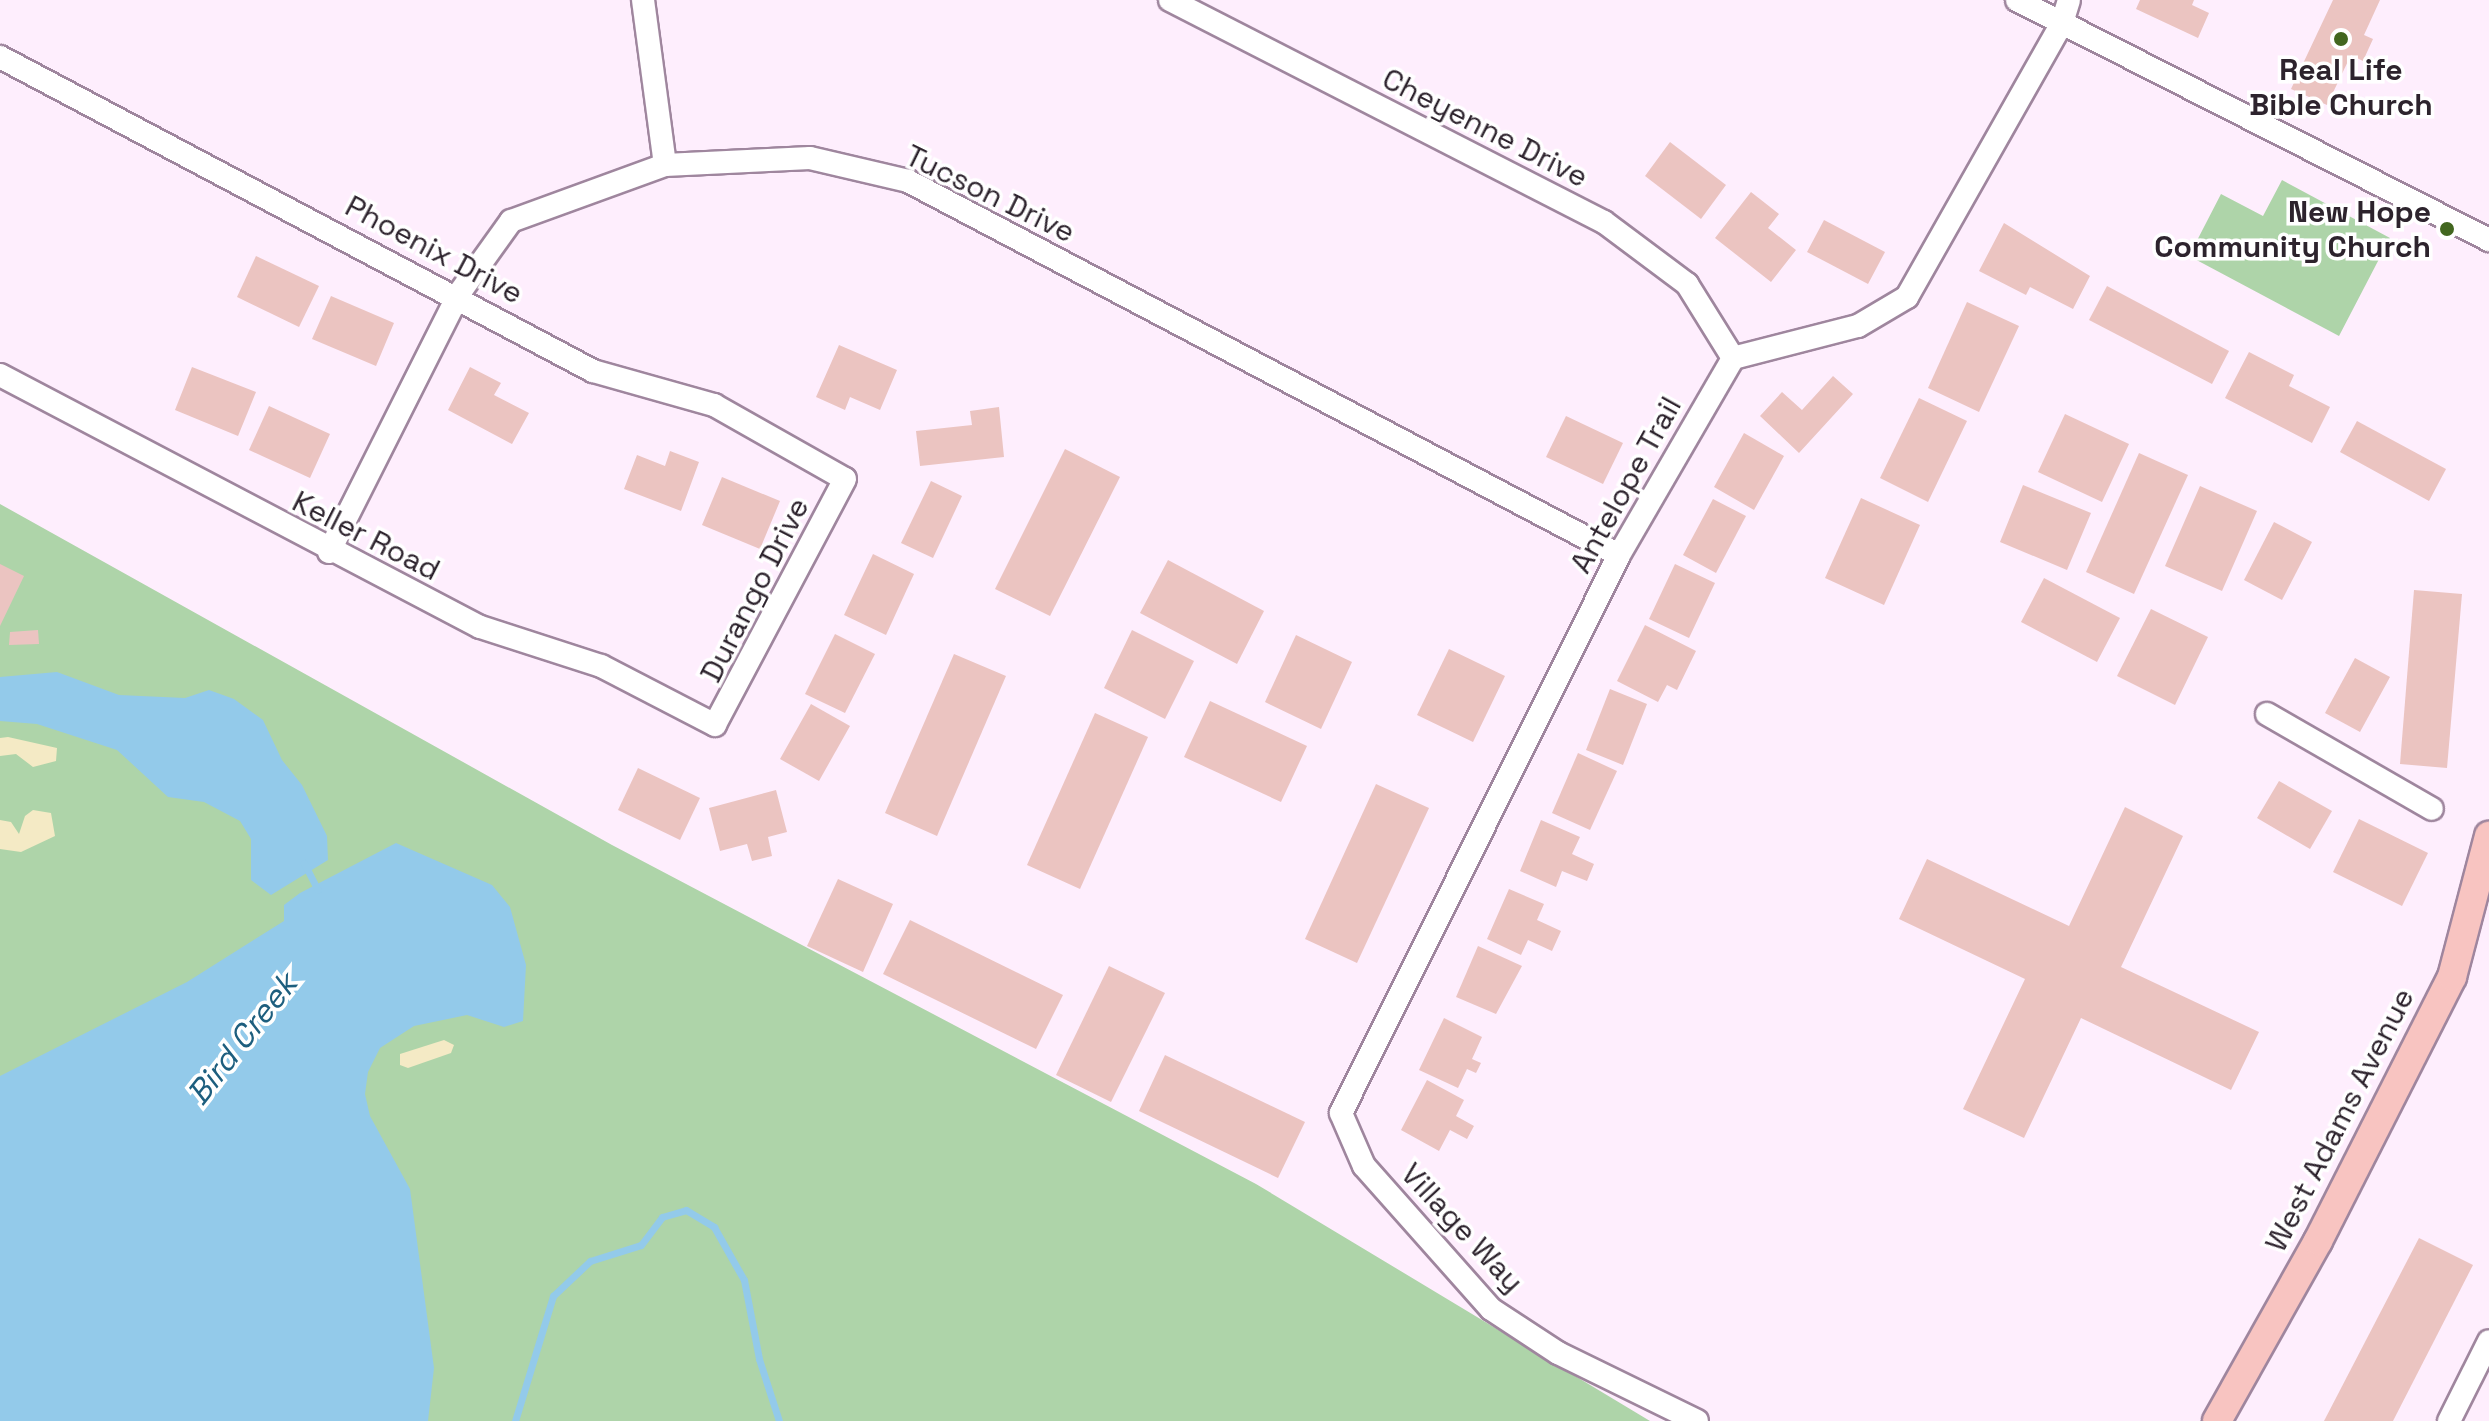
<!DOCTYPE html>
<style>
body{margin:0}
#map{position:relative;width:2489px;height:1421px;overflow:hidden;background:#feeefd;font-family:"Space Grotesk",sans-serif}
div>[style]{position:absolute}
.green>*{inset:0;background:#aed4a9}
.sand>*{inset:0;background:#f4eac5}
.water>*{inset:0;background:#93caea}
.stream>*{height:7px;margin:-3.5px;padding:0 3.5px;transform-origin:3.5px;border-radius:3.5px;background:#93caea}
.building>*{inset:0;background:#ebc4c1}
.roads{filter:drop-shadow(2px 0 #9f869e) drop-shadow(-2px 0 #9f869e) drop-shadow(0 2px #9f869e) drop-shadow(0 -2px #9f869e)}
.minor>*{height:22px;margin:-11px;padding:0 11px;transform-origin:11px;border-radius:11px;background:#fff}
.major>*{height:28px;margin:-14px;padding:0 14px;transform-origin:14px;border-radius:14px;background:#f8c4c1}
.dots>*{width:22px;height:22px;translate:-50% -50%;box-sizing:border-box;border:4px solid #fff;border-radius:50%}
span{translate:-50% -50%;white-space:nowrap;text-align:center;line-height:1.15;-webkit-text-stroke:7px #fff;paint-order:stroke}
.poi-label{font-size:30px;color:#2d232d;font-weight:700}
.right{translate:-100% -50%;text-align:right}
.street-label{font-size:30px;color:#2d232d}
.water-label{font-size:32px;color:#1d5e7e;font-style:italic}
</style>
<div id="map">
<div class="green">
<div style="clip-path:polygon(2282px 180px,2390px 238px,2339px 336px,2189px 256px,2221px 194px,2263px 216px)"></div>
<div style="clip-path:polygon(0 504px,612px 845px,1256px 1184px,1650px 1421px,0 1421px)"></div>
</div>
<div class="sand">
<div style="clip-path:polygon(8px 737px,57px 748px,56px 761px,33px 767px,16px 754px,0 756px,0 738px)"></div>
<div style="clip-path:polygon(33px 810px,51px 813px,55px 836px,21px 852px,0 849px,0 820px,11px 822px,19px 834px,25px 816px)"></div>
<div style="clip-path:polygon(444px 1040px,454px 1045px,451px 1053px,408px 1068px,400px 1065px,400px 1054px)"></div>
</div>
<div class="water">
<div style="clip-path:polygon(57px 672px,119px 695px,185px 698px,209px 690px,234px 699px,263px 720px,282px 760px,302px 785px,327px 836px,328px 860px,271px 895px,251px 880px,251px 839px,240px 821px,204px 802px,168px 797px,117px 750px,37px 724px,0 721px,0 677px)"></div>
<div style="clip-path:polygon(396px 843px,492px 885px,510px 907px,526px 965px,523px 1021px,504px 1027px,467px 1015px,414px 1026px,380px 1048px,368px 1072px,365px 1094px,370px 1116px,410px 1189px,434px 1368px,428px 1421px,0 1421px,0 1076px,187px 982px,284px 921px,284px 905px,300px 893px)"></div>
</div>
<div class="stream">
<div style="left:304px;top:863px;width:30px;rotate:63deg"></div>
<div style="left:515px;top:1421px;width:131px;rotate:-73.1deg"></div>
<div style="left:553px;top:1296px;width:51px;rotate:-43.4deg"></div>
<div style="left:590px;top:1261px;width:53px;rotate:-17.4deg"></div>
<div style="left:641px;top:1245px;width:35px;rotate:-53deg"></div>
<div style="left:662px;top:1217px;width:25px;rotate:-16deg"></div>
<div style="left:686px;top:1210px;width:33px;rotate:31deg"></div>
<div style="left:714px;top:1227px;width:61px;rotate:60.5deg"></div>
<div style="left:744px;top:1280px;width:80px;rotate:79.2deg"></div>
<div style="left:759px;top:1359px;width:65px;rotate:72.1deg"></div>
</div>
<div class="building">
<div style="clip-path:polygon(2140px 0,2194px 0,2192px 5px,2209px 13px,2198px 38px,2136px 9px)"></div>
<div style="clip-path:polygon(2333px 0,2380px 0,2364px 35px,2373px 39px,2363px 61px,2351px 55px,2327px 105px,2291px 89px)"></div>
<div style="clip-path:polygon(1670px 142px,1726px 185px,1701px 219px,1645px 176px)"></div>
<div style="clip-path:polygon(1751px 192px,1779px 214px,1768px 228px,1796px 250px,1771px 282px,1715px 238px)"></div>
<div style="clip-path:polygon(1824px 220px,1885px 252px,1868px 284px,1807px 252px)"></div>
<div style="clip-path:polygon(2004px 223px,2090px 276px,2073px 309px,2030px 287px,2026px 295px,1979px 271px)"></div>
<div style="clip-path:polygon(256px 256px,319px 286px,299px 327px,237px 297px)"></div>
<div style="clip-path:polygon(2107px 286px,2229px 351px,2212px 384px,2089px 320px)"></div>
<div style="clip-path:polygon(331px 296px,394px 323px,376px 366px,312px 339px)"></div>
<div style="clip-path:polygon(1967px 302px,2019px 326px,1979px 412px,1928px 388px)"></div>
<div style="clip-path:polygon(839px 345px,897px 370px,880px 410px,850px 397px,845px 410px,816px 397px)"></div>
<div style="clip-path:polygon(2249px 352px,2294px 375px,2289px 386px,2330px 407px,2312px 443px,2225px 398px)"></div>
<div style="clip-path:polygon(192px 367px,256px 392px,238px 436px,175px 410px)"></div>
<div style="clip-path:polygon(470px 367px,501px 383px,494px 395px,529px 413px,512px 444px,448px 410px)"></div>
<div style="clip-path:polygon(1833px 376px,1853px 394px,1799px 453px,1760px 416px,1782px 392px,1802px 410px)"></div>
<div style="clip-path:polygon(1919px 398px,1967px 421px,1928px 502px,1880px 478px)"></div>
<div style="clip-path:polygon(269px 406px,330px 434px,310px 478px,249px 450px)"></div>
<div style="clip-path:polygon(999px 407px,1004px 457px,920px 466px,916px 431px,972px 425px,970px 411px)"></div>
<div style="clip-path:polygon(2065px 414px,2129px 444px,2102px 502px,2038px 472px)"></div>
<div style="clip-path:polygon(1566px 416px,1623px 443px,1603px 484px,1546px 457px)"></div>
<div style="clip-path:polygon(2357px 421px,2446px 469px,2429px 501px,2340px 452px)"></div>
<div style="clip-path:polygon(1744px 433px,1784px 456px,1754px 510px,1714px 487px)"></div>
<div style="clip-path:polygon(1065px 449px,1120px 477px,1050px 616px,995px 589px)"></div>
<div style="clip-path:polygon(670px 451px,699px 462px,681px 511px,624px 489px,637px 455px,665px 466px)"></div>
<div style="clip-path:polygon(2139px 453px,2188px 475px,2134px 594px,2086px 572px)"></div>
<div style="clip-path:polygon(722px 477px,780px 501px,760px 549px,702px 525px)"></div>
<div style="clip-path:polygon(931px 481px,962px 496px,933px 558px,901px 543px)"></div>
<div style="clip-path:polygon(2023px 485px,2091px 513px,2067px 570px,2000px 542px)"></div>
<div style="clip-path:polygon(2200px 486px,2257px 511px,2222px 591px,2165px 566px)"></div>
<div style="clip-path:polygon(1861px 498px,1920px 525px,1884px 605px,1825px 578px)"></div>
<div style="clip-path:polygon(1713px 499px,1746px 516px,1716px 573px,1683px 555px)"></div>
<div style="clip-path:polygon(2274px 522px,2312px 542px,2282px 600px,2244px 580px)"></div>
<div style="clip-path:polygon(873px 554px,914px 574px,886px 635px,844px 615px)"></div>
<div style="clip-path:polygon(1168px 560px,1264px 611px,1237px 664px,1140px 613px)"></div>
<div style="clip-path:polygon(0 564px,24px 576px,0 626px)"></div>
<div style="clip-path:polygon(1675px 564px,1715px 583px,1689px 638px,1649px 619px)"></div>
<div style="clip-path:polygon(2044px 578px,2120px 618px,2097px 662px,2021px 622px)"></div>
<div style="clip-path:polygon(2414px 590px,2462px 594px,2447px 768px,2400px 764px)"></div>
<div style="clip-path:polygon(2151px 609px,2208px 637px,2175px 705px,2117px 676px)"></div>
<div style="clip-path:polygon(1645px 625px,1696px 651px,1677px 690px,1667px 685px,1658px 702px,1617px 681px)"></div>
<div style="clip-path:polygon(38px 630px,39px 644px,9px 645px,10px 632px)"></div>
<div style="clip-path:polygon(1132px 630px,1194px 661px,1165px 719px,1104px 688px)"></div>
<div style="clip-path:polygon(835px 634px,875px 654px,845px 713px,805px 694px)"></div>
<div style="clip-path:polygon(1296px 635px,1352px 662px,1321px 729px,1265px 702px)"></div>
<div style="clip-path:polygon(1449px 649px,1505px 676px,1473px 742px,1417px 715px)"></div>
<div style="clip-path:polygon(954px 654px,1006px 676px,937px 836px,885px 813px)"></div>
<div style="clip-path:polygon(2355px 658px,2390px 677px,2360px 732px,2325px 713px)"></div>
<div style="clip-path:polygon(1610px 689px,1647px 704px,1623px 765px,1586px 750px)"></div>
<div style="clip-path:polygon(1210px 701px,1307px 746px,1281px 802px,1184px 757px)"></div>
<div style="clip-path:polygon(811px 704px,850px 726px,819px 781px,780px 759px)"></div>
<div style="clip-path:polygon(1095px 713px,1148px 737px,1080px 889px,1027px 865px)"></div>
<div style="clip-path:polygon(1578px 753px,1617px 771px,1590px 830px,1552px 813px)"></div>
<div style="clip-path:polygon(638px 768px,700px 798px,680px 840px,618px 810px)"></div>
<div style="clip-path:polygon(2279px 781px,2332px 811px,2310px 849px,2257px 818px)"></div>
<div style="clip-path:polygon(1376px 784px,1429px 808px,1357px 963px,1305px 939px)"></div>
<div style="clip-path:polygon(776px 790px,787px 832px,768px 837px,772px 856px,752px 861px,747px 844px,720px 851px,709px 808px)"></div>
<div style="clip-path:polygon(2125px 807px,2183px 836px,2121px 967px,2259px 1032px,2231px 1090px,2081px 1018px,2024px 1138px,1963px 1109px,2025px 979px,1899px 919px,1927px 859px,2069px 926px)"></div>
<div style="clip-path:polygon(2359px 819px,2428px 853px,2402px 906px,2333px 872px)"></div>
<div style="clip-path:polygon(1541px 820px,1580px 837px,1572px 854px,1594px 864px,1587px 881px,1562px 871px,1556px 887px,1520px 871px)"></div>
<div style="clip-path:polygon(838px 879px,893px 904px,863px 972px,807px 946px)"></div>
<div style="clip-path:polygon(1509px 889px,1544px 904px,1537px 920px,1561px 931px,1552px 951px,1528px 940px,1521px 955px,1487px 939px)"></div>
<div style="clip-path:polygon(910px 920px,1063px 995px,1036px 1049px,883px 974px)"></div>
<div style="clip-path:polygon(1478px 946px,1522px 966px,1496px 1014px,1456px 997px)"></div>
<div style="clip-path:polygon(1109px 966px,1165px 993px,1111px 1102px,1056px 1075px)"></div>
<div style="clip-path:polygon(1444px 1018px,1482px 1037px,1472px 1059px,1481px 1063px,1476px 1073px,1467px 1069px,1458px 1088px,1419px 1070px)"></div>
<div style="clip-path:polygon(1165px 1055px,1305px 1122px,1278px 1178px,1139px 1111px)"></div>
<div style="clip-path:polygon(1427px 1080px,1464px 1100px,1456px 1116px,1474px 1126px,1467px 1139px,1450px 1130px,1439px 1151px,1401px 1130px)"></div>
<div style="clip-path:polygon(2419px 1238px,2473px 1265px,2393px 1421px,2324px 1421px)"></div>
</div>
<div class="roads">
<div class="minor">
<div style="left:643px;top:0;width:166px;rotate:82.4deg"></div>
<div style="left:1170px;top:0;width:487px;rotate:27.1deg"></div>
<div style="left:1604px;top:222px;width:104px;rotate:36.8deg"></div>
<div style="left:1687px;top:284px;width:87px;rotate:58.1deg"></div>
<div style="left:2017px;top:0;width:530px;rotate:26.95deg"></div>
<div style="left:0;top:57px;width:671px;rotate:27.9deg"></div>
<div style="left:593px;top:371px;width:126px;rotate:15.7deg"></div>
<div style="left:714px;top:405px;width:150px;rotate:29.5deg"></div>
<div style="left:845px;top:479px;width:278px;rotate:117.9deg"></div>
<div style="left:715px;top:725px;width:128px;rotate:-152.6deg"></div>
<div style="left:601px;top:666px;width:127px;rotate:-162.1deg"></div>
<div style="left:480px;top:627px;width:542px;rotate:-152.3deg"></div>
<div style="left:329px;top:552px;width:288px;rotate:-63.3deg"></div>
<div style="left:458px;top:295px;width:91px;rotate:-54.4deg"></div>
<div style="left:511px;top:221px;width:164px;rotate:-20deg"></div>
<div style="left:665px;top:165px;width:145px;rotate:-2.8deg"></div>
<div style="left:810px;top:158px;width:101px;rotate:13.2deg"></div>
<div style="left:908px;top:181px;width:803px;rotate:27.75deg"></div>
<div style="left:2267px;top:714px;width:190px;rotate:29.9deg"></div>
<div style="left:1697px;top:1421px;width:155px;rotate:-153.9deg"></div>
<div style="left:1558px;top:1353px;width:80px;rotate:-146.7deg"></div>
<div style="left:1491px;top:1309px;width:191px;rotate:-131.6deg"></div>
<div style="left:1364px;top:1166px;width:58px;rotate:-113.5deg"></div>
<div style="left:1341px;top:1113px;width:623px;rotate:-63.52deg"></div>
<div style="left:1619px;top:555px;width:228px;rotate:-59.9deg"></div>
<div style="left:1733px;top:358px;width:129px;rotate:-14.4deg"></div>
<div style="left:1858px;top:326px;width:57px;rotate:-30.6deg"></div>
<div style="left:1907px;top:297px;width:315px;rotate:-60.5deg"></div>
<div style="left:2062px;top:23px;width:24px;rotate:-73deg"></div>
<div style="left:2449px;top:1421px;width:89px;rotate:-63.4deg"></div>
</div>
<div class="major">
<div style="left:2217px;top:1421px;width:206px;rotate:-60.7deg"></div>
<div style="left:2318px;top:1241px;width:296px;rotate:-63.1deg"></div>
<div style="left:2452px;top:977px;width:146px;rotate:-75.3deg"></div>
</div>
</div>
<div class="dots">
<div style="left:2341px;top:39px;background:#42661f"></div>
<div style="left:2447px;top:229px;background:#42661f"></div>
</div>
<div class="poi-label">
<span style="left:2341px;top:87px">Real Life<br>Bible Church</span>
<span class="right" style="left:2431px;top:229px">New Hope<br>Community Church</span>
</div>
<div class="street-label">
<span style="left:1485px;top:128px;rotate:27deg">Cheyenne Drive</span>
<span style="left:990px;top:194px;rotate:26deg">Tucson Drive</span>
<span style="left:434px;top:250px;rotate:28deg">Phoenix Drive</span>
<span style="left:1626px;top:485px;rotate:-61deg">Antelope Trail</span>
<span style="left:366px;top:536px;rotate:27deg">Keller Road</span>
<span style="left:755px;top:590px;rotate:-63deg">Durango Drive</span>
<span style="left:2340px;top:1120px;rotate:-63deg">West Adams Avenue</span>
<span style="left:1462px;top:1228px;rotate:47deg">Village Way</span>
</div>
<div class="water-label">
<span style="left:242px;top:1039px;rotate:-52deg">Bird Creek</span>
</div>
</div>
